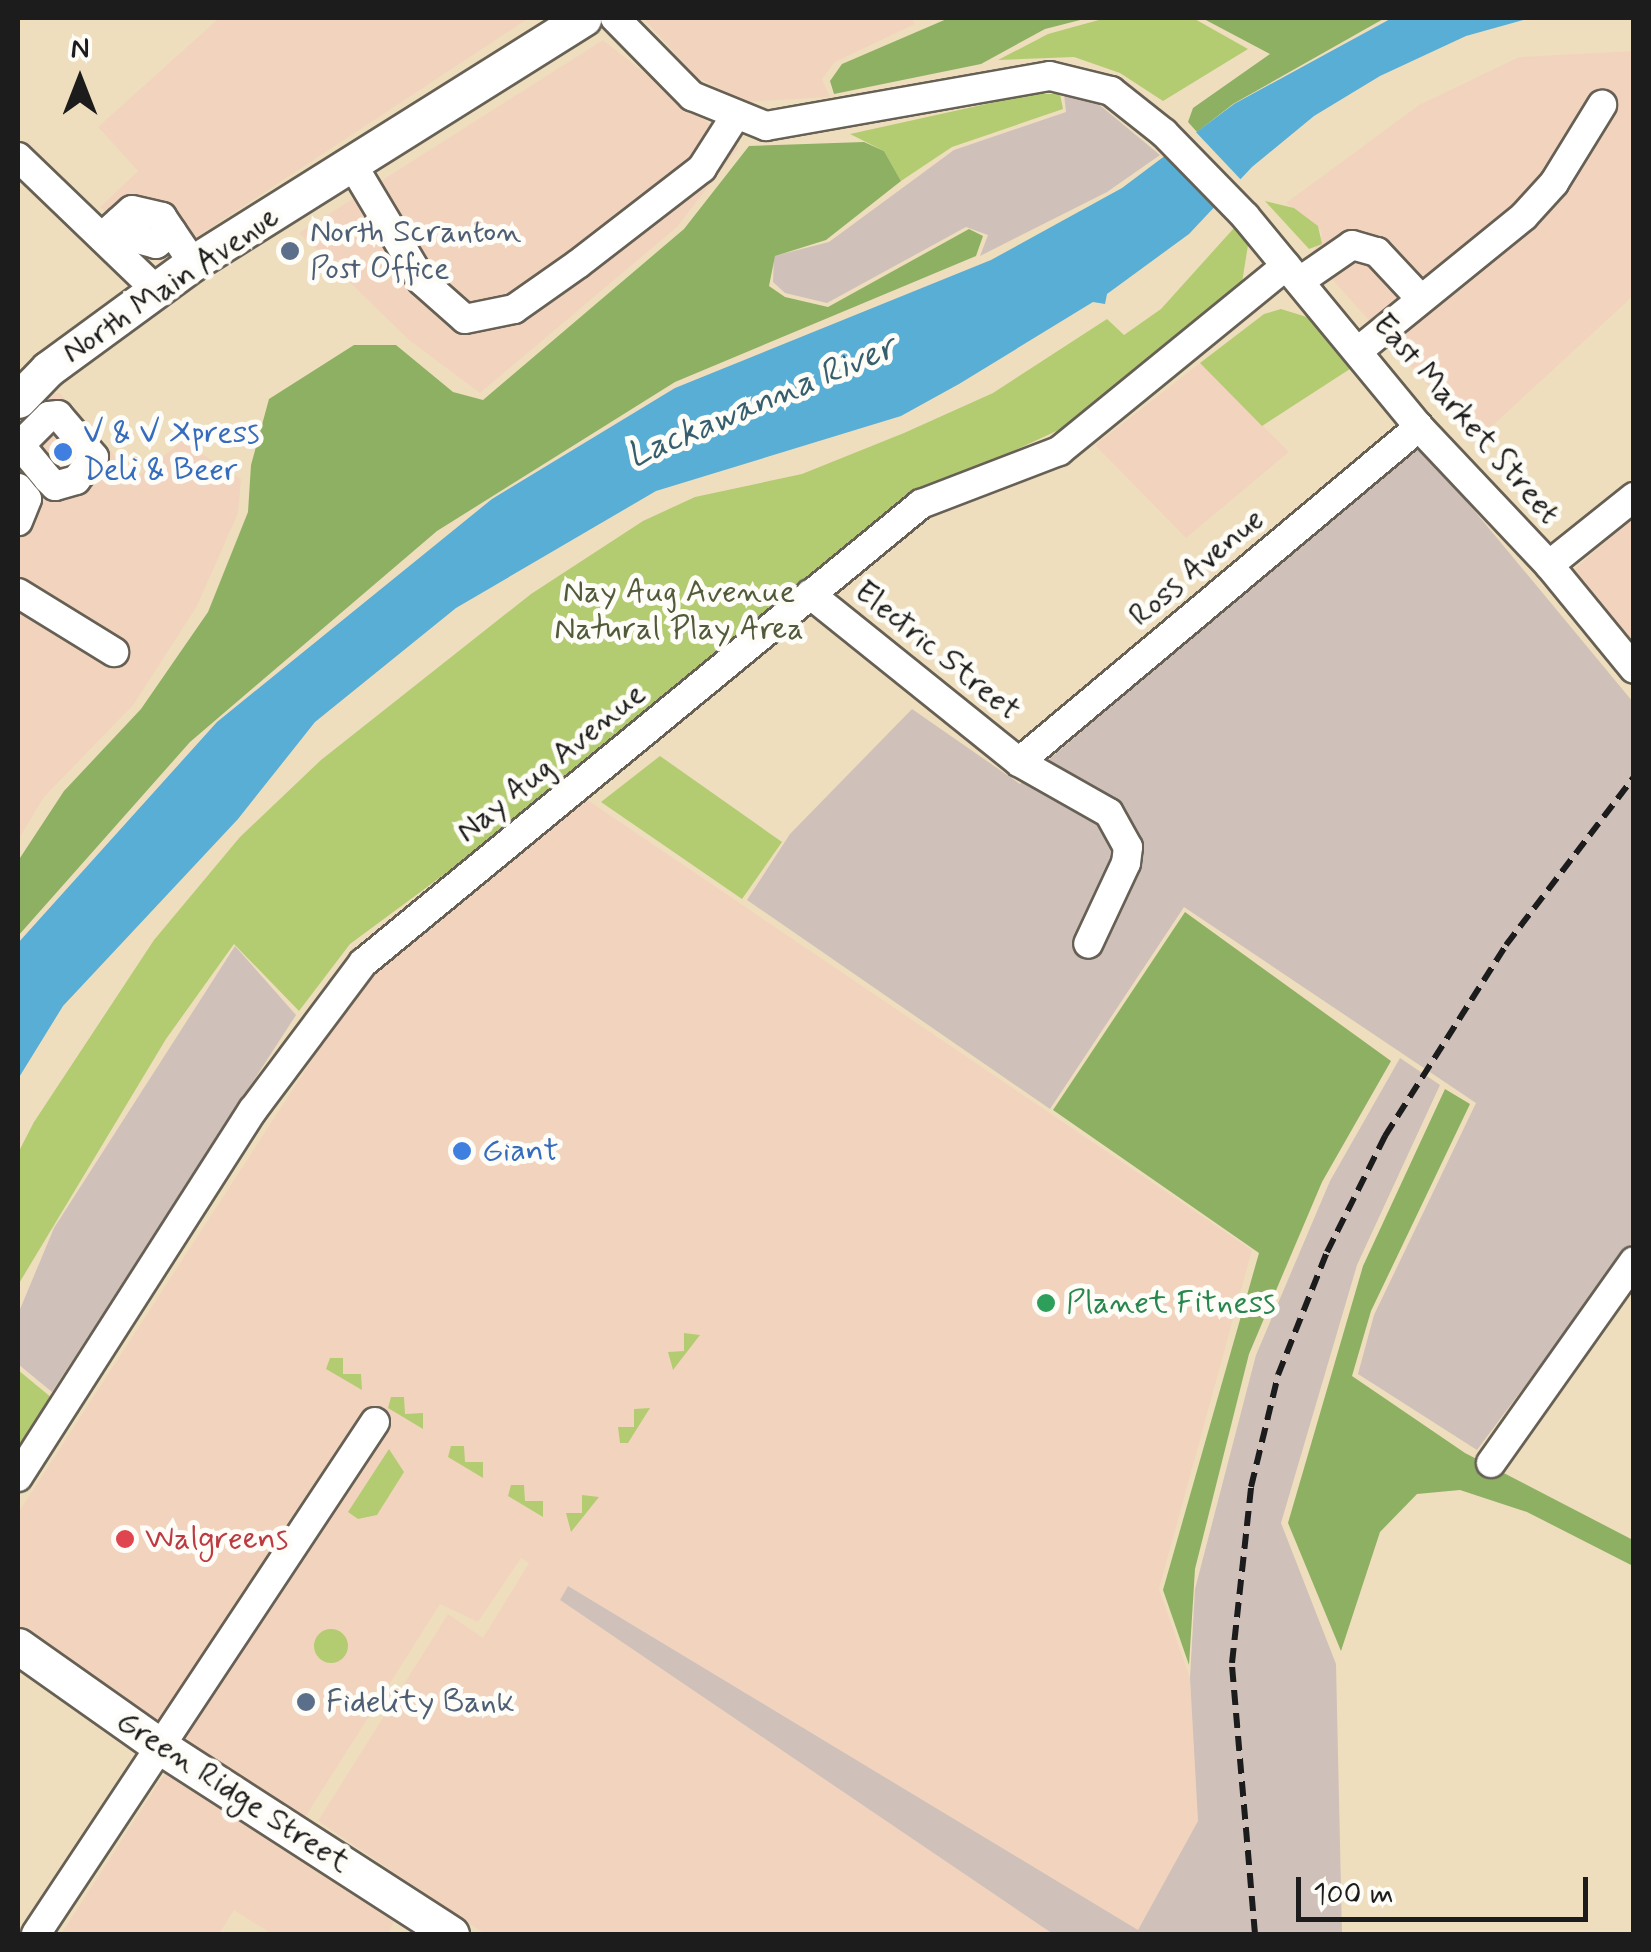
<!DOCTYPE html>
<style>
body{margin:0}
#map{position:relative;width:1651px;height:1952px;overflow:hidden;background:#eedebe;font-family:Mynerve,sans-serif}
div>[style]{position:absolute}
.built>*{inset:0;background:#f2d4be}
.industrial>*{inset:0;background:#cfc0ba}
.green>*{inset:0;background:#b3cc71}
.round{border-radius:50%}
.forest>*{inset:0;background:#8eb063}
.water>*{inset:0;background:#58aed5}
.pier>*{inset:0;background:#eedebe}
.roads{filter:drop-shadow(2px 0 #666055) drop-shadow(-2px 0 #666055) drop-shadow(0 2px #666055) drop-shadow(0 -2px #666055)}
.minor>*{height:28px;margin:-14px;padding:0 14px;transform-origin:14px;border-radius:14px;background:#fff}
.major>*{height:35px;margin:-17.5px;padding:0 17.5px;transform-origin:17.5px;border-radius:17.5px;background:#fff}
.rail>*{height:6px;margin-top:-3px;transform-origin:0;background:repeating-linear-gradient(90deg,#1c1c1c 0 15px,transparent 0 23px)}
.dots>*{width:28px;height:28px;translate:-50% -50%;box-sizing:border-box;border:5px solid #fdfcf7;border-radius:50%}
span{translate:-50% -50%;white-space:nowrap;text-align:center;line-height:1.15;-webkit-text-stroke:10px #fdfcf7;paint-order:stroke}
.service-label{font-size:32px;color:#4e5e75}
.left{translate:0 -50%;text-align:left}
.street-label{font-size:32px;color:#1c1c1c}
.shop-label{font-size:32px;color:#366cbe}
.park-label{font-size:32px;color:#515a3a}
.leisure-label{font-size:32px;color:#27864d}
.health-label{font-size:32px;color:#be3a42}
.water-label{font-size:35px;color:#375e6f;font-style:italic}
.frame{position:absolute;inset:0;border:20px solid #1c1c1c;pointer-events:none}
.north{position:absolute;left:30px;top:30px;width:100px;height:100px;-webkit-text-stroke:8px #fdfcf7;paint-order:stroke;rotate:0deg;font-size:28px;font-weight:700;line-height:40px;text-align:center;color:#1c1c1c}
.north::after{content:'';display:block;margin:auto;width:35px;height:45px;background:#1c1c1c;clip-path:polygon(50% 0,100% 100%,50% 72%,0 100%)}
.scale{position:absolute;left:1296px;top:1877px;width:292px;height:45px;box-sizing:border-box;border:5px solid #1c1c1c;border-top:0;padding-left:12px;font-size:30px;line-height:35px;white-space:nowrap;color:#1c1c1c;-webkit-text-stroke:8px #fdfcf7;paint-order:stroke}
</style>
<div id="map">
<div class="built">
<div style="clip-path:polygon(219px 18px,529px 18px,159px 262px,100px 207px,138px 171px,98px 127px)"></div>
<div style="clip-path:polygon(643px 18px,912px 18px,915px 24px,835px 62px,822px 79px,830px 97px,746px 102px,696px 77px)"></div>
<div style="clip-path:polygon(603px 40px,739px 147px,677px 227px,480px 393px,409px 340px,299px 233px)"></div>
<div style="clip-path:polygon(1633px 51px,1633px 296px,1477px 440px,1311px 256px,1322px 234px,1318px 226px,1286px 203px,1419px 105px,1519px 57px)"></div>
<div style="clip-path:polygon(1200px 363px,1289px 452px,1186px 538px,1095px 445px)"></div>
<div style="clip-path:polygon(47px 393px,60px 393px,135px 479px,182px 441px,241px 479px,238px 513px,197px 606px,134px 704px,44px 797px,18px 840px,18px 424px)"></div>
<div style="clip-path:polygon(1633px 517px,1633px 653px,1568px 575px)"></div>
<div style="clip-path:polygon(586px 799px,1252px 1250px,1159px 1589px,1190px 1678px,1198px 1821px,1138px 1930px,568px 1586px,560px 1600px,1053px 1934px,485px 1934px,318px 1821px,448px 1614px,483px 1638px,529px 1563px,521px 1558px,478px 1622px,440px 1604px,304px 1819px,18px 1628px,18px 1513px,361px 984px)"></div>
<div style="clip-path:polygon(165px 1773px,394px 1922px,388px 1934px,272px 1934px,234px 1910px,219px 1934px,61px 1934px)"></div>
</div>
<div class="industrial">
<div style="clip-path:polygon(1064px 94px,1096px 102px,1160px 155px,1107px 192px,980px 256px,988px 235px,966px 227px,827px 303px,785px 293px,773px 282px,774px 256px,829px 242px,954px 150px,1066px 112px)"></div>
<div style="clip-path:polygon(1419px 444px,1633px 702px,1633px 1241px,1477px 1450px,1358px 1374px,1374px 1315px,1476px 1103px,1184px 907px,1050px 1109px,747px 900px,790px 834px,912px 709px,1020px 784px)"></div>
<div style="clip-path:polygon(235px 946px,296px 1015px,52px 1392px,18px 1364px,18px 1314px,54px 1228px)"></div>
<div style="clip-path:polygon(1400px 1058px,1440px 1085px,1357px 1265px,1281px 1523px,1336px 1664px,1342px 1934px,1053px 1934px,560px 1600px,568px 1586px,1138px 1930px,1198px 1821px,1190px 1678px,1195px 1589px,1256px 1355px,1330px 1181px)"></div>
</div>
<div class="green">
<div style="clip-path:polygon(1106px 18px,1193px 18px,1248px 49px,1163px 101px,1120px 73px,1074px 57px,998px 60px,1048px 34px)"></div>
<div style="clip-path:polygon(1032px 94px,1060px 94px,1063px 109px,952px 147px,901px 181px,884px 151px,850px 134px)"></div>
<div style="clip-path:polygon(1265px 201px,1294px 208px,1318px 226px,1322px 244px,1309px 249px)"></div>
<div style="clip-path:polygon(1234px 228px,1248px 245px,1241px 289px,1078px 421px,890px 508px,564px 786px,350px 944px,299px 1011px,234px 944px,166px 1039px,18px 1285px,18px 1153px,34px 1122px,154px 940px,240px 837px,321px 760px,531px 594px,643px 521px,695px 497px,802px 474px,904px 433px,993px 393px,1107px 319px,1124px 335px,1161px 309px)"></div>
<div style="clip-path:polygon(1281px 309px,1310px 318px,1353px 367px,1262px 426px,1200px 363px,1264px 314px)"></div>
<div style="clip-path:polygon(660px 756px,782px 842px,742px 899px,601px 802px)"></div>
<div style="clip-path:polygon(684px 1333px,700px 1335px,673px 1370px,668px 1352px,684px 1351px)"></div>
<div style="clip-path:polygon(330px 1358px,343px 1358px,343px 1374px,361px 1374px,362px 1390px,326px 1369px)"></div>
<div style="clip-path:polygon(18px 1370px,52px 1398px,18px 1449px)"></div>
<div style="clip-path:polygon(391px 1397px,404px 1397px,405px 1414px,423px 1413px,423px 1429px,388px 1408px)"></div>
<div style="clip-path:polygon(650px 1408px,628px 1443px,620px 1443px,618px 1427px,634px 1427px,634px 1409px)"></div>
<div style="clip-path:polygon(451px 1446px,464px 1446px,465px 1462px,483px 1462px,483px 1478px,448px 1457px)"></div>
<div style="clip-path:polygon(389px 1449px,404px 1472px,377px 1515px,358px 1519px,348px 1512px)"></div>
<div style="clip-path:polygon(511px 1485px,524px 1485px,525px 1501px,543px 1501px,543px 1517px,508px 1496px)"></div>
<div style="clip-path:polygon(582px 1495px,599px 1497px,571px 1532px,566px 1513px,582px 1513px)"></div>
<div class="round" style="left:314px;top:1629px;width:34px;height:34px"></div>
</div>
<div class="forest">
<div style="clip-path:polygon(949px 18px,1088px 18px,1045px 29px,981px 64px,834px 94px,830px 81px,842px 64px)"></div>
<div style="clip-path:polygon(1202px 18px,1385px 18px,1233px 104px,1197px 132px,1188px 122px,1193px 108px,1270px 54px)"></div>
<div style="clip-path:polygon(864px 142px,884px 151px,901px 181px,826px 240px,775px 256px,769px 286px,785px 297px,828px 307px,969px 229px,983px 236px,976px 256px,675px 382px,437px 531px,190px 742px,18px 936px,18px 861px,64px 791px,141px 709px,208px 612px,248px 512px,251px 465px,269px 399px,354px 345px,396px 345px,453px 392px,483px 400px,684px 229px,749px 146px)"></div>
<div style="clip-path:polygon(1185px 912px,1391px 1061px,1322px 1182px,1249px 1354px,1195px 1569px,1189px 1665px,1163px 1590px,1259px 1253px,1053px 1110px)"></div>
<div style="clip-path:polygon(1445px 1089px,1470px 1104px,1371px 1311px,1352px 1376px,1465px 1453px,1633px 1540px,1633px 1566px,1527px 1512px,1460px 1490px,1417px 1494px,1380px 1532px,1341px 1651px,1288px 1523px,1363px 1266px)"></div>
</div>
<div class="water">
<div style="clip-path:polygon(1392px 18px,1530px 18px,1466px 36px,1380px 76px,1314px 116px,1252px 167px,1189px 234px,1107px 294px,1105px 304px,1093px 302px,959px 384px,901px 416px,656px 491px,456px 608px,315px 722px,238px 819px,63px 1006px,18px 1079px,18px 943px,217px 722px,492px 499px,675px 388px,991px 260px,1122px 188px,1234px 104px)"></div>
</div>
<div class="pier">
<div style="clip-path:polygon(1193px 129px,1244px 183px,1218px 210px,1167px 149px)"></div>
</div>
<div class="roads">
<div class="minor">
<div style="left:615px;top:18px;width:110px;rotate:45.4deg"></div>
<div style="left:692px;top:96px;width:80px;rotate:22.1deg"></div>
<div style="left:766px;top:126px;width:288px;rotate:-10deg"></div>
<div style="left:1050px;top:76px;width:63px;rotate:13.8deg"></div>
<div style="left:1111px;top:91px;width:68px;rotate:38.4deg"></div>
<div style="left:1164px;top:133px;width:116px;rotate:45.7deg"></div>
<div style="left:1245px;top:216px;width:273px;rotate:50.5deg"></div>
<div style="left:1419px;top:427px;width:190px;rotate:46.7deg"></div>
<div style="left:1549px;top:565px;width:134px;rotate:50.7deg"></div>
<div style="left:18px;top:157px;width:190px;rotate:43.9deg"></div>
<div style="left:352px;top:164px;width:136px;rotate:59.1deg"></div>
<div style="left:422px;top:281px;width:57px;rotate:41.5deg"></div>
<div style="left:465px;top:319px;width:50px;rotate:-11.5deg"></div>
<div style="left:514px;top:309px;width:78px;rotate:-35.1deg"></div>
<div style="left:578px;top:264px;width:157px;rotate:-37.7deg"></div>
<div style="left:702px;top:168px;width:59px;rotate:-57.4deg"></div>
<div style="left:120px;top:221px;width:22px;rotate:51deg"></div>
<div style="left:134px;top:238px;width:23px;rotate:15deg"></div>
<div style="left:156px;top:244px;width:20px;rotate:-37deg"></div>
<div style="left:102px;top:237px;width:40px;rotate:-42deg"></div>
<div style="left:132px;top:210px;width:31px;rotate:13deg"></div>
<div style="left:162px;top:217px;width:55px;rotate:56deg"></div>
<div style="left:1300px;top:281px;width:63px;rotate:-34.7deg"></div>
<div style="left:1352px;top:245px;width:26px;rotate:16deg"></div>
<div style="left:1377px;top:252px;width:64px;rotate:46.9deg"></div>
<div style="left:1358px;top:351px;width:214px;rotate:-39.1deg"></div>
<div style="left:1524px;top:216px;width:45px;rotate:-47.7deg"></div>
<div style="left:1554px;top:183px;width:92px;rotate:-58.4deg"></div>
<div style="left:18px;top:443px;width:3px;rotate:45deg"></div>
<div style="left:20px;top:445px;width:44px;rotate:50.5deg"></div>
<div style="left:48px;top:479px;width:10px;rotate:45deg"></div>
<div style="left:55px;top:486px;width:22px;rotate:-16deg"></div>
<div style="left:76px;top:480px;width:29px;rotate:-52deg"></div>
<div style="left:94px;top:457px;width:55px;rotate:-130.6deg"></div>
<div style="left:58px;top:415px;width:9px;rotate:174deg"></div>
<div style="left:49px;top:416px;width:41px;rotate:135deg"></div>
<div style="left:20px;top:445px;width:5px;rotate:112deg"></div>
<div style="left:18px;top:488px;width:14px;rotate:51deg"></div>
<div style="left:27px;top:499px;width:24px;rotate:112deg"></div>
<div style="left:1549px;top:565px;width:109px;rotate:-38.7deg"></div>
<div style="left:18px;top:593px;width:113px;rotate:31.6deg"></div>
<div style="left:810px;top:594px;width:268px;rotate:38.8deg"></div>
<div style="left:1019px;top:762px;width:103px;rotate:29.5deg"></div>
<div style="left:1109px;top:813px;width:39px;rotate:61deg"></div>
<div style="left:1128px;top:847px;width:16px;rotate:97deg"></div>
<div style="left:1126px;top:863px;width:89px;rotate:115.1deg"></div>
<div style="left:1019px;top:762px;width:522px;rotate:-39.95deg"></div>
<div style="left:1491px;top:1463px;width:247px;rotate:-54.7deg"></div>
<div style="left:18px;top:1477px;width:436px;rotate:-57.4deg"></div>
<div style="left:253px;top:1110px;width:184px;rotate:-53.2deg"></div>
<div style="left:363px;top:963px;width:723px;rotate:-39.44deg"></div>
<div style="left:921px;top:504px;width:148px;rotate:-21deg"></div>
<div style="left:1059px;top:451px;width:293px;rotate:-39.2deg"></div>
<div style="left:36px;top:1934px;width:614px;rotate:-56.49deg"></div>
</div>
<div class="major">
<div style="left:18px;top:400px;width:43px;rotate:-45.9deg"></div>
<div style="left:48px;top:369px;width:180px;rotate:-36.2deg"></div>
<div style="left:193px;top:263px;width:461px;rotate:-32.1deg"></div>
<div style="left:18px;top:1646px;width:175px;rotate:35.2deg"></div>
<div style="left:161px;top:1747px;width:345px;rotate:32.8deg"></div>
</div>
</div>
<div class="rail">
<div style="left:1255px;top:1934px;width:272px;rotate:-94.9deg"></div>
<div style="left:1232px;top:1663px;width:177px;rotate:-83.8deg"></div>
<div style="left:1251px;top:1487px;width:115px;rotate:-76.4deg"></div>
<div style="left:1278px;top:1375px;width:132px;rotate:-68.3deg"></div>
<div style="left:1327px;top:1252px;width:130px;rotate:-63.4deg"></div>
<div style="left:1385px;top:1136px;width:226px;rotate:-57.6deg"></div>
<div style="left:1506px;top:945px;width:211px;rotate:-52.7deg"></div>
</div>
<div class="dots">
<div style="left:290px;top:251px;background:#5c6f8a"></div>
<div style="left:63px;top:452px;background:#3f7fe0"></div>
<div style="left:462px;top:1151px;background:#3f7fe0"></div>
<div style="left:1046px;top:1303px;background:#2e9e5b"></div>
<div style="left:125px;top:1539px;background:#e0444e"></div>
<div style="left:306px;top:1702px;background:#5c6f8a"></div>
</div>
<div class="service-label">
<span class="left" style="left:310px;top:251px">North Scranton<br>Post Office</span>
<span class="left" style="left:326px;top:1702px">Fidelity Bank</span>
</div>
<div class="street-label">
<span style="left:171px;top:285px;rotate:-34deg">North Main Avenue</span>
<span style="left:1466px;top:419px;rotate:49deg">East Market Street</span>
<span style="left:1197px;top:568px;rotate:-40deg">Ross Avenue</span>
<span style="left:937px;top:651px;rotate:39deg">Electric Street</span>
<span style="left:551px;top:763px;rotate:-39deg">Nay Aug Avenue</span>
<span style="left:233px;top:1792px;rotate:33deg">Green Ridge Street</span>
</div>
<div class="shop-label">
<span class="left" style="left:83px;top:452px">V &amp; V Xpress<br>Deli &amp; Beer</span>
<span class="left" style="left:482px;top:1151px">Giant</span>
</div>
<div class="park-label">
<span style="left:679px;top:611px">Nay Aug Avenue<br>Natural Play Area</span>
</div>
<div class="leisure-label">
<span class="left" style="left:1066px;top:1303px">Planet Fitness</span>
</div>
<div class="health-label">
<span class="left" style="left:145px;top:1539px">Walgreens</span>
</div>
<div class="water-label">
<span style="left:761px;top:402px;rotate:-23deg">Lackawanna River</span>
</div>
<div class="frame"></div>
<div class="north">N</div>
<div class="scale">100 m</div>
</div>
